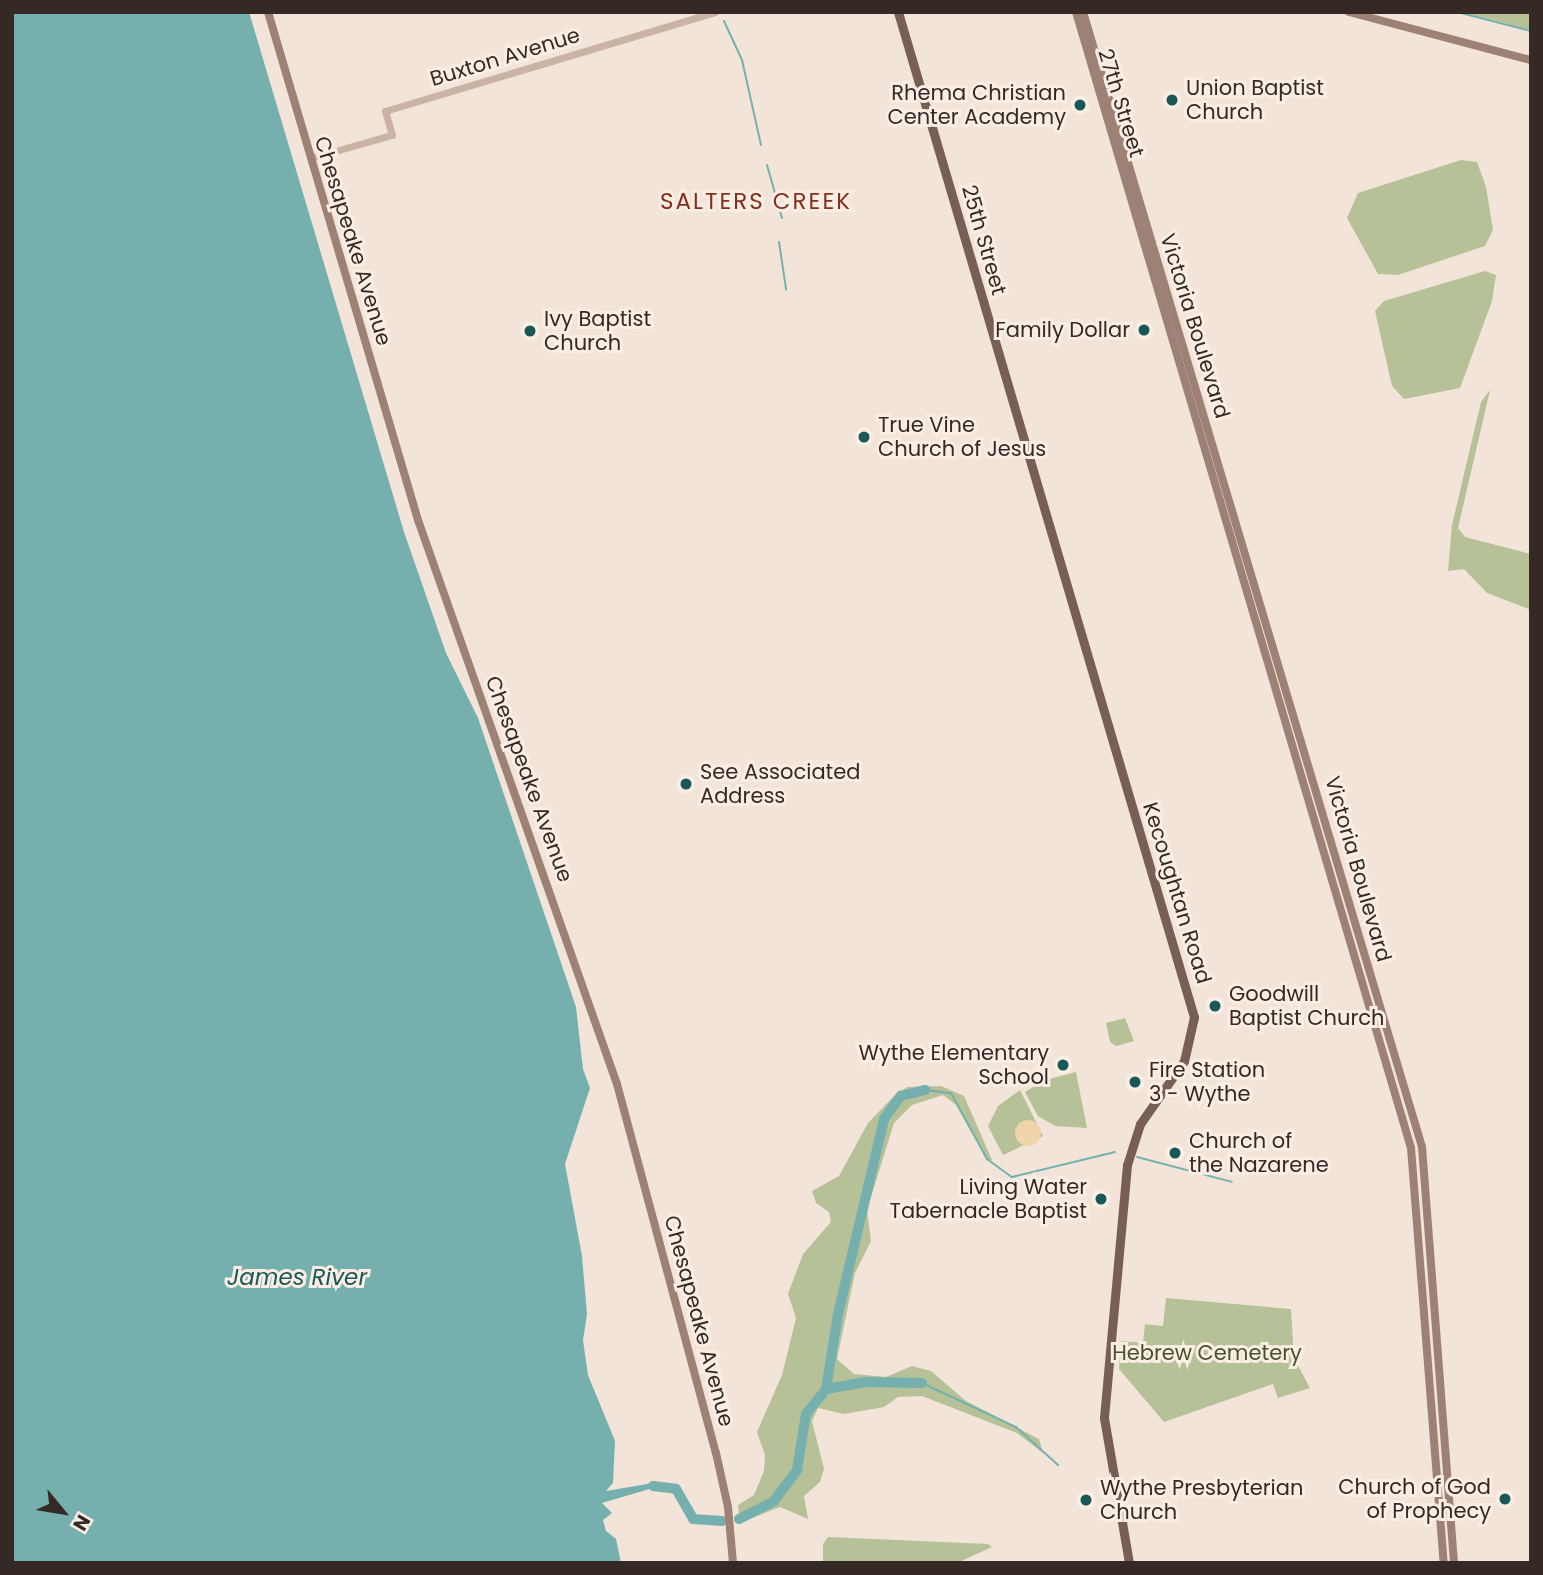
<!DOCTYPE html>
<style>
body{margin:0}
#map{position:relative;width:1543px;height:1575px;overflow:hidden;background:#f2e4d8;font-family:Poppins,sans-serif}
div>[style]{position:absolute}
.green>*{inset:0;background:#b6c198}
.sand>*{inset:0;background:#f0d4ac}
.round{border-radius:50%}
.water>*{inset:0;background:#76b0ae}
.stream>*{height:2px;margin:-1px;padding:0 1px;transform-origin:1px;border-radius:1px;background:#76b0ae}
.river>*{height:10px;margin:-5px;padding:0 5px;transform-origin:5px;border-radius:5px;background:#76b0ae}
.tertiary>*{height:7px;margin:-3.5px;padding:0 3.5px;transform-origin:3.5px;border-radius:3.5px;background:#cab3a4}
.secondary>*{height:8px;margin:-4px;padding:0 4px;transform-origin:4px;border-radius:4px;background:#9e8175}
.primary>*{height:9px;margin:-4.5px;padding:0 4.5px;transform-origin:4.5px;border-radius:4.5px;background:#785f56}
.dots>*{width:19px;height:19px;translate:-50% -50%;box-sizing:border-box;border:4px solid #faeee4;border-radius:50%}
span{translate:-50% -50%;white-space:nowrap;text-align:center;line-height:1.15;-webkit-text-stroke:6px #faeee4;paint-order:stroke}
.street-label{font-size:21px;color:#352926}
.poi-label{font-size:21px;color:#352926}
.left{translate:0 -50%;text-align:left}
.right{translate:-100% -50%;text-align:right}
.park-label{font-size:21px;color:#475429}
.neighbourhood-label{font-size:23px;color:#872e1c;letter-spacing:2px}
.water-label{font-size:23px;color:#1a5858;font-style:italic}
.frame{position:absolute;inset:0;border:14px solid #352926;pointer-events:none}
.north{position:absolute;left:28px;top:1477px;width:70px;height:70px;-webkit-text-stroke:5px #faeee4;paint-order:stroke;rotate:120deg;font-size:19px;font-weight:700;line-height:28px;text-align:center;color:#352926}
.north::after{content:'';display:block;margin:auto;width:24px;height:32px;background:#352926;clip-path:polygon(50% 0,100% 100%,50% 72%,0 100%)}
</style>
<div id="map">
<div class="green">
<div style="clip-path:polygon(1457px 12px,1531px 12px,1531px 31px,1489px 19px)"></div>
<div style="clip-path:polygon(1461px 160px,1477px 162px,1486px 187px,1493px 230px,1485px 246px,1398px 275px,1378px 274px,1347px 218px,1358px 193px)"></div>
<div style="clip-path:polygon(1485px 271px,1496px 275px,1492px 301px,1460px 388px,1404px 399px,1392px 386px,1375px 311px,1384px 301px)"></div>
<div style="clip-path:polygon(1490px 390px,1458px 528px,1465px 537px,1531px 554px,1531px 610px,1487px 593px,1464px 569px,1448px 571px,1452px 525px,1481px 402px)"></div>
<div style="clip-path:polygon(1125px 1018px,1134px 1041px,1116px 1046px,1110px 1042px,1106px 1023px)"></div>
<div style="clip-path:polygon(1076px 1072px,1087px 1128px,1055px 1126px,1038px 1116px,1025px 1092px,1045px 1080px)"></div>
<div style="clip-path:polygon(941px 1086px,964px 1096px,992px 1160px,988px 1161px,956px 1105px,943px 1095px,912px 1105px,894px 1123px,867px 1210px,871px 1241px,855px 1273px,837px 1359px,854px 1374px,886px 1377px,912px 1366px,931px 1371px,966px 1401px,1039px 1439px,1043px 1453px,1017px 1433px,922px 1396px,898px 1397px,884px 1407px,844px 1414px,818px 1408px,812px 1421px,824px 1469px,820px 1482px,804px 1496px,808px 1519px,780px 1507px,740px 1523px,738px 1505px,754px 1495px,764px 1471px,765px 1455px,757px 1432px,782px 1375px,796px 1318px,788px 1294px,803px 1254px,831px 1222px,829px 1212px,816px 1203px,812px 1191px,839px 1176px,868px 1123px,893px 1097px,907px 1087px)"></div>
<div style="clip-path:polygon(1020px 1090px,1043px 1136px,1003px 1155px,988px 1126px,998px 1106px)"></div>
<div style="clip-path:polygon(1166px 1298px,1291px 1309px,1294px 1358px,1310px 1388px,1278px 1398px,1273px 1384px,1164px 1422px,1119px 1369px,1121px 1341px,1143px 1343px,1145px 1324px,1163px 1326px)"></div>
<div style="clip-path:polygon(828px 1537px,988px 1544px,992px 1547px,957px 1563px,823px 1563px,823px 1544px)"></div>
</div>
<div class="sand">
<div class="round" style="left:1015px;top:1120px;width:26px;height:26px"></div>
</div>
<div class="water">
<div style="clip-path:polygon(12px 12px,249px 12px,404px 532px,446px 653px,478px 718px,576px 1007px,583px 1069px,590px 1088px,565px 1164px,582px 1256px,587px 1314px,583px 1340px,588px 1375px,615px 1441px,613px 1483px,606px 1491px,653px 1483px,653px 1488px,602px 1503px,612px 1513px,603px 1520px,606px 1531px,616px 1539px,621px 1563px,12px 1563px)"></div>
</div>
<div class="stream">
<div style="left:1457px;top:12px;width:76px;rotate:14.4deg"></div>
<div style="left:724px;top:21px;width:43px;rotate:65.2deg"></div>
<div style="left:742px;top:60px;width:87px;rotate:77.4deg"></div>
<div style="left:767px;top:165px;width:55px;rotate:74.2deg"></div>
<div style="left:779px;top:242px;width:48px;rotate:81.5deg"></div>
<div style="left:925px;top:1090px;width:26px;rotate:7deg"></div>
<div style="left:951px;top:1093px;width:75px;rotate:61.4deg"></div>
<div style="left:987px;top:1159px;width:31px;rotate:36deg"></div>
<div style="left:1012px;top:1177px;width:106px;rotate:-13.6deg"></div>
<div style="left:1137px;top:1157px;width:98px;rotate:14.7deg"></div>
<div style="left:922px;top:1383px;width:104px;rotate:25.1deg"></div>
<div style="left:1016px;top:1427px;width:57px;rotate:42.1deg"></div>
</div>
<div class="river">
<div style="left:826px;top:1389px;width:41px;rotate:-9.9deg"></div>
<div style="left:866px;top:1382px;width:56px;rotate:1deg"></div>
<div style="left:653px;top:1486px;width:23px;rotate:7deg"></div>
<div style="left:676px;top:1489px;width:34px;rotate:60deg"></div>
<div style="left:693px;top:1519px;width:29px;rotate:4deg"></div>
<div style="left:739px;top:1519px;width:39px;rotate:-27deg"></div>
<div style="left:774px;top:1501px;width:39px;rotate:-53deg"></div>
<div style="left:797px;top:1470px;width:57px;rotate:-80.9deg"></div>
<div style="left:806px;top:1414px;width:32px;rotate:-51deg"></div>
<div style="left:826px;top:1389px;width:76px;rotate:-80.9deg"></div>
<div style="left:838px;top:1314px;width:200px;rotate:-76.7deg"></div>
<div style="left:884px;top:1119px;width:29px;rotate:-54deg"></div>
<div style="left:901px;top:1096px;width:25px;rotate:-14deg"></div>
</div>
<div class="tertiary">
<div style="left:311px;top:158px;width:84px;rotate:-15.9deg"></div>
<div style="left:392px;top:135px;width:25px;rotate:-106deg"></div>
<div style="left:385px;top:111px;width:345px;rotate:-16.7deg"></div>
</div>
<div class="secondary">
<div style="left:268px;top:12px;width:530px;rotate:73.55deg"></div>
<div style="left:418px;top:520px;width:598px;rotate:70.57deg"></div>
<div style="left:617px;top:1084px;width:382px;rotate:75deg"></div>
<div style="left:716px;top:1453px;width:55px;rotate:77.5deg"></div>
<div style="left:728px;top:1507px;width:56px;rotate:84.9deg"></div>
<div style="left:1076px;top:12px;width:1184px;rotate:73.57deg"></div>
<div style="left:1411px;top:1148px;width:416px;rotate:85.5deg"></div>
<div style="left:1083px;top:12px;width:1185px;rotate:73.37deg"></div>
<div style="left:1422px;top:1147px;width:417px;rotate:85.6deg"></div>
<div style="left:1349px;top:12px;width:188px;rotate:14.8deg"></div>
</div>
<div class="primary">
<div style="left:898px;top:12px;width:1048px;rotate:73.59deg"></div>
<div style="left:1194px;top:1017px;width:45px;rotate:102.8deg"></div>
<div style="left:1184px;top:1061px;width:77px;rotate:124.9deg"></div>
<div style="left:1140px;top:1124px;width:43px;rotate:107.6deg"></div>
<div style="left:1127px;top:1165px;width:254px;rotate:95.2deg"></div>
<div style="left:1104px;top:1418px;width:147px;rotate:80.2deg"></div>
</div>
<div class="dots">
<div style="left:1172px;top:100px;background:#1a5858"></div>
<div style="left:1080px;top:105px;background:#1a5858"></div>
<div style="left:1144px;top:330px;background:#1a5858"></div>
<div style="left:530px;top:331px;background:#1a5858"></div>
<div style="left:864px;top:437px;background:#1a5858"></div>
<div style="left:686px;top:784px;background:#1a5858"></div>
<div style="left:1215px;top:1006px;background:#1a5858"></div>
<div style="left:1063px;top:1065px;background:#1a5858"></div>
<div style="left:1135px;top:1082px;background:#1a5858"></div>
<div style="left:1175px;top:1153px;background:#1a5858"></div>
<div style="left:1101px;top:1199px;background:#1a5858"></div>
<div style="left:1505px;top:1499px;background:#1a5858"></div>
<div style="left:1086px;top:1500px;background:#1a5858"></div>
</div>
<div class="street-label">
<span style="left:505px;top:57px;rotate:-17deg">Buxton Avenue</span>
<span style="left:1121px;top:103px;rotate:73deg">27th Street</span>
<span style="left:984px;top:240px;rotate:74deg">25th Street</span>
<span style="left:353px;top:241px;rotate:73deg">Chesapeake Avenue</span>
<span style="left:1195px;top:326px;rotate:73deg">Victoria Boulevard</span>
<span style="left:529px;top:779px;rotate:70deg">Chesapeake Avenue</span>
<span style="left:1358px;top:869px;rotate:74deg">Victoria Boulevard</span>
<span style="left:1177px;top:893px;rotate:73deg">Kecoughtan Road</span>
<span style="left:699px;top:1321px;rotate:75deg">Chesapeake Avenue</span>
</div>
<div class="poi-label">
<span class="left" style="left:1186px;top:100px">Union Baptist<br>Church</span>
<span class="right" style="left:1066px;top:105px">Rhema Christian<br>Center Academy</span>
<span class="left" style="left:544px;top:331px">Ivy Baptist<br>Church</span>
<span class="right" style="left:1130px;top:330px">Family Dollar</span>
<span class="left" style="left:878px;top:437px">True Vine<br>Church of Jesus</span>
<span class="left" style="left:700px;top:784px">See Associated<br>Address</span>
<span class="left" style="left:1229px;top:1006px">Goodwill<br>Baptist Church</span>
<span class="right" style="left:1049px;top:1065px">Wythe Elementary<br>School</span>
<span class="left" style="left:1149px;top:1082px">Fire Station<br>3 - Wythe</span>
<span class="left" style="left:1189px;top:1153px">Church of<br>the Nazarene</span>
<span class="right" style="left:1087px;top:1199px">Living Water<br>Tabernacle Baptist</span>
<span class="right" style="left:1491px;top:1499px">Church of God<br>of Prophecy</span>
<span class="left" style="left:1100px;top:1500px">Wythe Presbyterian<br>Church</span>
</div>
<div class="park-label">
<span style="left:1207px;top:1353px">Hebrew Cemetery</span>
</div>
<div class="neighbourhood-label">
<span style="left:756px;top:201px">SALTERS CREEK</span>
</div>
<div class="water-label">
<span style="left:297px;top:1277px">James River</span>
</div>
<div class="frame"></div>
<div class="north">N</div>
</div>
